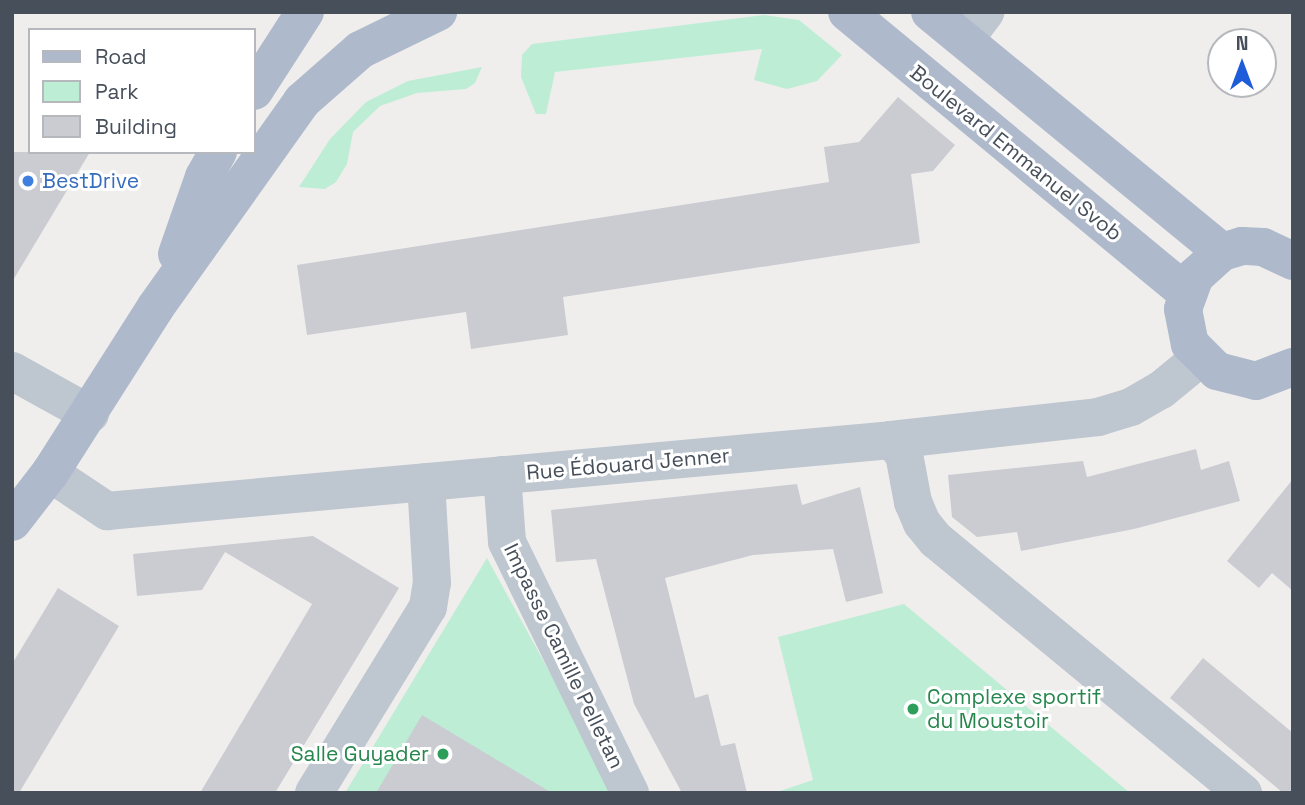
<!DOCTYPE html>
<meta charset="utf-8">
<style>
body{margin:0}
#map{position:relative;width:1305px;height:805px;overflow:hidden;background:#f0eeed;font-family:"Space Grotesk",sans-serif}
div>[style]{position:absolute}
.green>*{inset:0;background:#bdedd4}
.building>*{inset:0;background:#caccd2}
.minor>*{height:38px;margin:-19px;padding:0 19px;transform-origin:19px;border-radius:19px;background:#bec6cf}
.major>*{height:38px;margin:-19px;padding:0 19px;transform-origin:19px;border-radius:19px;background:#aebacc}
.dots>*{width:19px;height:19px;translate:-50% -50%;box-sizing:border-box;border:4px solid #fff;border-radius:50%}
span{translate:-50% -50%;white-space:nowrap;text-align:center;line-height:1.15;-webkit-text-stroke:6px #fff;paint-order:stroke}
.street-label{font-size:21px;color:#464f5a}
.shop-label{font-size:21px;color:#366cbe}
.left{translate:0 -50%;text-align:left}
.leisure-label{font-size:21px;color:#27864d}
.right{translate:-100% -50%;text-align:right}
.frame{position:absolute;inset:0;border:14px solid #464f5a;pointer-events:none}
.legend{position:absolute;left:28px;top:28px;width:228px;height:126px;box-sizing:border-box;background:#fff;border:2px solid #b5b9bd;margin:0;padding:9px 12px;list-style:none;font-size:21px;color:#464f5a}
.legend li{display:flex;align-items:center;gap:14px;height:35px}
.legend b{width:35px;border:2px solid #b5b9bd}
.north{position:absolute;left:1207px;top:28px;width:70px;height:70px;box-sizing:border-box;background:#fff;border:2px solid #b5b9bd;border-radius:50%;rotate:0deg;font-size:19px;font-weight:700;line-height:28px;text-align:center;color:#464f5a}
.north::after{content:'';display:block;margin:auto;width:24px;height:32px;background:#1e5dd9;clip-path:polygon(50% 0,100% 100%,50% 72%,0 100%)}
</style>
<div id="map">
<div class="green">
<div style="clip-path:polygon(764px 15px,799px 20px,842px 55px,817px 81px,787px 89px,754px 80px,762px 49px,555px 72px,546px 114px,536px 114px,521px 77px,522px 55px,532px 44px)"></div>
<div style="clip-path:polygon(482px 67px,475px 83px,466px 89px,417px 93px,380px 106px,353px 132px,347px 164px,336px 182px,325px 189px,299px 187px,330px 139px,366px 102px,408px 81px)"></div>
<div style="clip-path:polygon(487px 558px,616px 793px,345px 793px)"></div>
<div style="clip-path:polygon(904px 604px,1130px 793px,774px 793px,813px 780px,778px 637px)"></div>
</div>
<div class="building">
<div style="clip-path:polygon(898px 97px,955px 145px,933px 171px,911px 174px,920px 243px,563px 297px,568px 335px,471px 349px,466px 312px,307px 335px,297px 265px,829px 182px,824px 147px,859px 142px)"></div>
<div style="clip-path:polygon(12px 152px,90px 152px,12px 282px)"></div>
<div style="clip-path:polygon(1196px 449px,1201px 470px,1229px 461px,1240px 501px,1134px 529px,1021px 551px,1017px 532px,977px 537px,952px 517px,948px 475px,1083px 461px,1087px 477px)"></div>
<div style="clip-path:polygon(1293px 479px,1293px 591px,1272px 573px,1259px 588px,1227px 561px)"></div>
<div style="clip-path:polygon(797px 484px,802px 505px,860px 487px,883px 593px,846px 602px,833px 549px,753px 555px,665px 578px,695px 698px,708px 694px,721px 746px,735px 743px,747px 793px,682px 793px,634px 704px,596px 559px,556px 562px,551px 510px)"></div>
<div style="clip-path:polygon(313px 536px,399px 588px,275px 793px,200px 793px,312px 604px,225px 552px,202px 590px,137px 596px,133px 554px)"></div>
<div style="clip-path:polygon(58px 588px,119px 626px,19px 793px,12px 793px,12px 664px)"></div>
<div style="clip-path:polygon(1203px 658px,1293px 733px,1293px 793px,1283px 793px,1170px 698px)"></div>
<div style="clip-path:polygon(422px 715px,552px 793px,376px 793px)"></div>
</div>
<div class="minor">
<div style="left:944px;top:14px;width:33px;rotate:50deg"></div>
<div style="left:965px;top:39px;width:34px;rotate:-53deg"></div>
<div style="left:12px;top:371px;width:89px;rotate:28.9deg"></div>
<div style="left:891px;top:440px;width:19px;rotate:47deg"></div>
<div style="left:904px;top:454px;width:49px;rotate:79.4deg"></div>
<div style="left:913px;top:502px;width:23px;rotate:67deg"></div>
<div style="left:922px;top:523px;width:22px;rotate:51deg"></div>
<div style="left:936px;top:540px;width:398px;rotate:39.5deg"></div>
<div style="left:50px;top:473px;width:69px;rotate:33.7deg"></div>
<div style="left:107px;top:511px;width:787px;rotate:-5.17deg"></div>
<div style="left:891px;top:440px;width:208px;rotate:-6.3deg"></div>
<div style="left:1098px;top:417px;width:34px;rotate:-17deg"></div>
<div style="left:1131px;top:407px;width:34px;rotate:-30deg"></div>
<div style="left:1161px;top:390px;width:50px;rotate:-39.4deg"></div>
<div style="left:502px;top:475px;width:67px;rotate:85.7deg"></div>
<div style="left:507px;top:542px;width:280px;rotate:63.9deg"></div>
<div style="left:314px;top:793px;width:218px;rotate:-58.5deg"></div>
<div style="left:428px;top:607px;width:24px;rotate:-81deg"></div>
<div style="left:432px;top:583px;width:101px;rotate:-93.4deg"></div>
</div>
<div class="major">
<div style="left:847px;top:12px;width:440px;rotate:39.6deg"></div>
<div style="left:930px;top:12px;width:378px;rotate:39.4deg"></div>
<div style="left:254px;top:91px;width:94px;rotate:-57.2deg"></div>
<div style="left:177px;top:254px;width:82px;rotate:-70.7deg"></div>
<div style="left:204px;top:177px;width:29px;rotate:-61deg"></div>
<div style="left:1293px;top:261px;width:33px;rotate:-155deg"></div>
<div style="left:1263px;top:247px;width:21px;rotate:-177deg"></div>
<div style="left:1242px;top:246px;width:21px;rotate:163deg"></div>
<div style="left:1222px;top:252px;width:36px;rotate:138deg"></div>
<div style="left:1195px;top:276px;width:35px;rotate:110deg"></div>
<div style="left:1183px;top:309px;width:36px;rotate:79deg"></div>
<div style="left:1190px;top:344px;width:38px;rotate:45deg"></div>
<div style="left:1217px;top:371px;width:40px;rotate:14.4deg"></div>
<div style="left:1256px;top:381px;width:40px;rotate:-21deg"></div>
<div style="left:12px;top:522px;width:62px;rotate:-52.2deg"></div>
<div style="left:50px;top:473px;width:196px;rotate:-57.5deg"></div>
<div style="left:155px;top:308px;width:254px;rotate:-54.6deg"></div>
<div style="left:302px;top:101px;width:77px;rotate:-41.3deg"></div>
<div style="left:360px;top:50px;width:87px;rotate:-26deg"></div>
</div>
<div class="dots">
<div style="left:28px;top:181px;background:#3f7fe0"></div>
<div style="left:913px;top:709px;background:#2e9e5b"></div>
<div style="left:443px;top:754px;background:#2e9e5b"></div>
</div>
<div class="street-label">
<span style="left:1016px;top:153px;rotate:39deg">Boulevard Emmanuel Svob</span>
<span style="left:628px;top:464px;rotate:-5deg">Rue Édouard Jenner</span>
<span style="left:564px;top:656px;rotate:64deg">Impasse Camille Pelletan</span>
</div>
<div class="shop-label">
<span class="left" style="left:42px;top:181px">BestDrive</span>
</div>
<div class="leisure-label">
<span class="left" style="left:927px;top:709px">Complexe sportif<br>du Moustoir</span>
<span class="right" style="left:429px;top:754px">Salle Guyader</span>
</div>
<div class="frame"></div>
<ul class="legend">
<li><b style="height:9px;background:#aebacc"></b>Road</li>
<li><b style="height:19px;background:#bdedd4"></b>Park</li>
<li><b style="height:19px;background:#caccd2"></b>Building</li>
</ul>
<div class="north">N</div>
</div>
